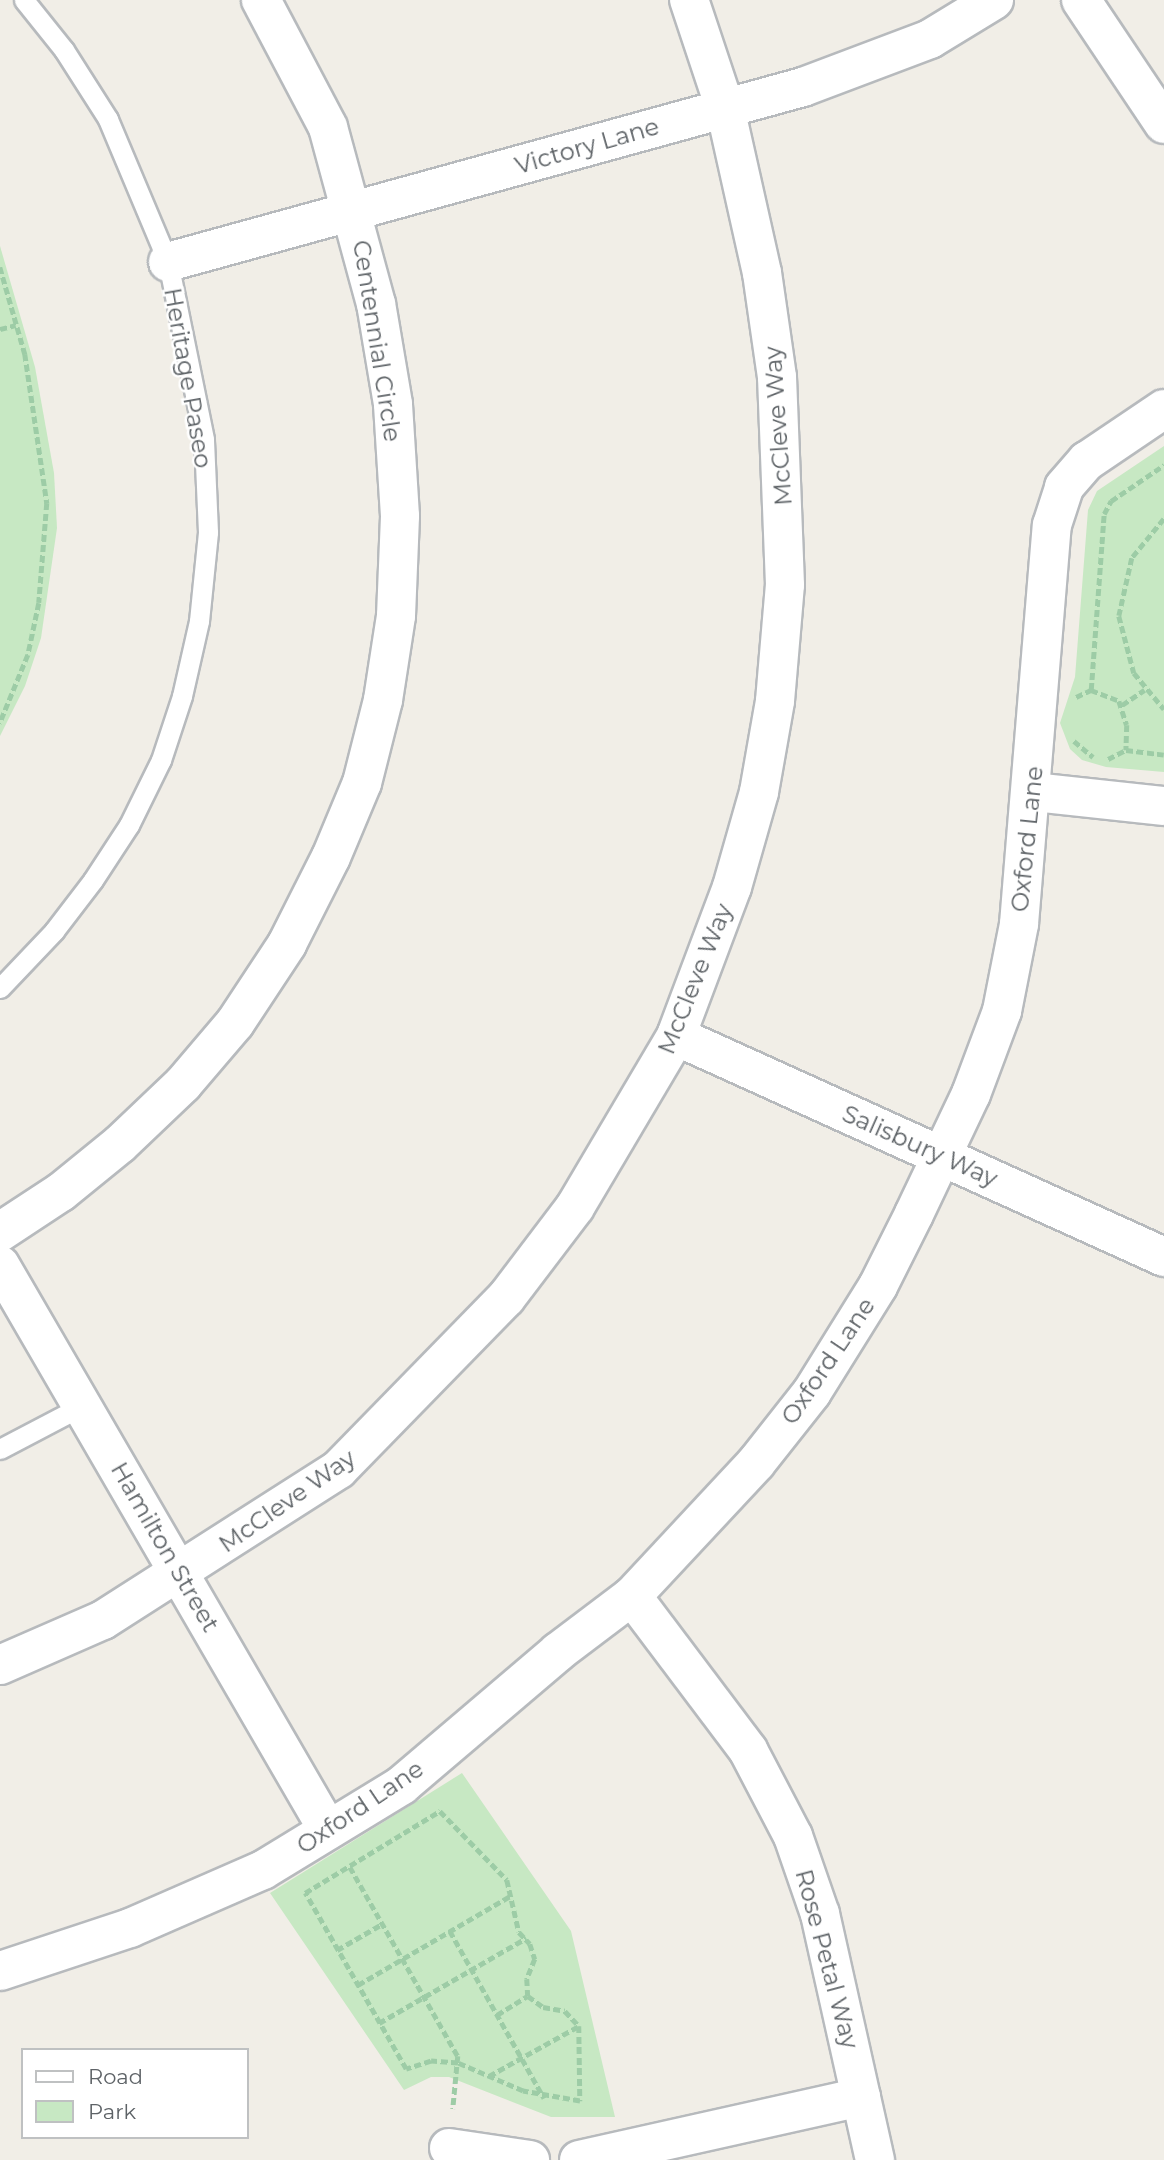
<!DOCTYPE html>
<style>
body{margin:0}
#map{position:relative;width:1164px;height:2160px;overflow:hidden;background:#f1eee7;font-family:Montserrat,sans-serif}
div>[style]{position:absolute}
.green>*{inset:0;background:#c7e8c3}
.path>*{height:4.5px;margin-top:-2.25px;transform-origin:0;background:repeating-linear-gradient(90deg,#9dcca6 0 7px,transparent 0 10.5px)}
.roads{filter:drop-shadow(2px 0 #b7babd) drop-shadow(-2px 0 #b7babd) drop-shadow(0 2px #b7babd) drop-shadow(0 -2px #b7babd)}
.lane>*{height:19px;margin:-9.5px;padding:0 9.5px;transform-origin:9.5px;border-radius:9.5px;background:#fff}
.street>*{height:38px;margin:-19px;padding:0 19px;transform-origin:19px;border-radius:19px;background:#fff}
.secondary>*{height:38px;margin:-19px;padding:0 19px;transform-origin:19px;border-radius:19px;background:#fff}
span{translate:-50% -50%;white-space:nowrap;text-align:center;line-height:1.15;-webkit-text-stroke:5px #fff;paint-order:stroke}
.street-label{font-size:24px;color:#5e6367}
.legend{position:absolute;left:21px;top:2048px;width:228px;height:91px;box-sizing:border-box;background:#fff;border:2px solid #bfc1c2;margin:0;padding:9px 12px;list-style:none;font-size:21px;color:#5e6367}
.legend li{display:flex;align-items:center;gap:14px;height:35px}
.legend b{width:35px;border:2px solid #bfc1c2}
</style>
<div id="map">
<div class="green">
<div style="clip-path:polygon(0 246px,35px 367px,54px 473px,57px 528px,41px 638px,25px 686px,0 736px)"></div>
<div style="clip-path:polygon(1164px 446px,1164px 772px,1106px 767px,1082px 760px,1070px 749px,1060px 723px,1075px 677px,1088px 510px,1097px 491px)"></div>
<div style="clip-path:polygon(462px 1773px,571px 1931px,615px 2117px,551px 2117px,449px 2077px,431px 2077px,404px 2090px,270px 1893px)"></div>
</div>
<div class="path">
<div style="left:0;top:267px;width:91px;rotate:74deg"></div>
<div style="left:25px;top:354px;width:151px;rotate:81.6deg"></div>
<div style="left:47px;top:503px;width:100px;rotate:94.6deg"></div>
<div style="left:39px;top:603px;width:53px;rotate:101.9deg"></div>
<div style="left:28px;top:655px;width:74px;rotate:112.4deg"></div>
<div style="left:0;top:329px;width:16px;rotate:-14deg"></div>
<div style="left:1164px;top:519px;width:50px;rotate:129.4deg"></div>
<div style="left:1132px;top:558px;width:59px;rotate:102.6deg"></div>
<div style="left:1119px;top:616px;width:59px;rotate:75.3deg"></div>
<div style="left:1134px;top:673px;width:47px;rotate:50.2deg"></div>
<div style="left:1091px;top:690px;width:176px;rotate:-85.8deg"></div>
<div style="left:1104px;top:514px;width:15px;rotate:-62deg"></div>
<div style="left:1111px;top:501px;width:64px;rotate:-34.2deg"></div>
<div style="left:1076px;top:697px;width:17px;rotate:-25deg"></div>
<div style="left:1091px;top:690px;width:30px;rotate:21deg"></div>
<div style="left:1119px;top:701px;width:25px;rotate:72deg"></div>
<div style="left:1127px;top:725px;width:25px;rotate:92deg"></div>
<div style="left:1122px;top:705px;width:27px;rotate:-34deg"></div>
<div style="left:1074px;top:741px;width:25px;rotate:40deg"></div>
<div style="left:1108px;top:759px;width:20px;rotate:-27deg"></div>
<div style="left:1126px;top:750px;width:38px;rotate:7deg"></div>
<div style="left:440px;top:1811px;width:96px;rotate:45.8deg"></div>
<div style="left:507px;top:1880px;width:53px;rotate:77deg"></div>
<div style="left:519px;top:1932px;width:16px;rotate:47deg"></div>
<div style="left:530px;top:1944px;width:16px;rotate:72deg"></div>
<div style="left:535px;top:1959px;width:22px;rotate:112deg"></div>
<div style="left:527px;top:1979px;width:17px;rotate:87deg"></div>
<div style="left:528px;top:1996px;width:19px;rotate:36deg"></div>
<div style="left:543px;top:2007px;width:22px;rotate:10deg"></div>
<div style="left:565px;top:2011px;width:21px;rotate:47deg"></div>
<div style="left:579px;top:2026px;width:75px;rotate:89.2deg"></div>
<div style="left:580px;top:2101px;width:58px;rotate:-170deg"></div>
<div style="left:523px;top:2091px;width:71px;rotate:-156.7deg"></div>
<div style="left:458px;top:2063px;width:27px;rotate:-176deg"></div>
<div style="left:431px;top:2061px;width:26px;rotate:162deg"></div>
<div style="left:406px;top:2069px;width:203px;rotate:-119.8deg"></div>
<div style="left:305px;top:1893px;width:158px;rotate:-31.3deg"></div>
<div style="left:350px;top:1867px;width:218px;rotate:60.3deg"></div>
<div style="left:458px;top:2056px;width:53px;rotate:95.4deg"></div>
<div style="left:450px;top:1931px;width:192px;rotate:60.6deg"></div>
<div style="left:337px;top:1950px;width:52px;rotate:-30deg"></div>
<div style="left:358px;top:1985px;width:178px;rotate:-30.3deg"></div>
<div style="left:497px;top:2015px;width:36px;rotate:-32deg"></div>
<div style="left:379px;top:2023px;width:170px;rotate:-30deg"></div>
<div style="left:489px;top:2076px;width:103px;rotate:-29.1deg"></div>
</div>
<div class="roads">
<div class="lane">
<div style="left:0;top:988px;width:79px;rotate:-46.5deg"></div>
<div style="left:54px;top:931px;width:64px;rotate:-52.6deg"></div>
<div style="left:93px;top:880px;width:66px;rotate:-56.8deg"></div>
<div style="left:129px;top:825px;width:72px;rotate:-63.8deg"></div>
<div style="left:161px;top:760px;width:67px;rotate:-71.8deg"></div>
<div style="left:182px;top:696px;width:77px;rotate:-77.2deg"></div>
<div style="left:199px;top:621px;width:89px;rotate:-84.2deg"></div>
<div style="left:208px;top:532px;width:93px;rotate:-92.5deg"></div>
<div style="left:204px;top:439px;width:181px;rotate:-101.5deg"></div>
<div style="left:168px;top:262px;width:155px;rotate:-112.8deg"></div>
<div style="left:108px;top:119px;width:82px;rotate:-122.5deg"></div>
<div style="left:64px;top:50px;width:64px;rotate:-128.7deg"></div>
<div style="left:0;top:1449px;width:93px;rotate:-27.7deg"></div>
</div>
<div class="street">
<div style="left:1081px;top:0;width:149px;rotate:56.2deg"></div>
<div style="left:168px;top:262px;width:659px;rotate:-15.41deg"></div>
<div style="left:803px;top:87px;width:136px;rotate:-20.7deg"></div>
<div style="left:930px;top:39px;width:75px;rotate:-31.4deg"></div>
<div style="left:1033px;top:792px;width:132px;rotate:6.1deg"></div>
<div style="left:676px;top:1036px;width:536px;rotate:24.36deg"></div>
<div style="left:0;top:1232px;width:73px;rotate:-33.3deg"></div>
<div style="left:61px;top:1192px;width:76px;rotate:-39.1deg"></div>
<div style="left:120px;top:1144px;width:87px;rotate:-43.6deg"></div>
<div style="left:183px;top:1084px;width:80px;rotate:-49.6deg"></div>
<div style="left:235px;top:1023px;width:95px;rotate:-56.6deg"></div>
<div style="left:287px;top:944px;width:97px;rotate:-63.2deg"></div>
<div style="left:331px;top:857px;width:80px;rotate:-67.3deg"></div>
<div style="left:362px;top:783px;width:86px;rotate:-75.8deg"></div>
<div style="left:383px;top:700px;width:85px;rotate:-81.2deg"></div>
<div style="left:396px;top:616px;width:100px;rotate:-87.7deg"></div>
<div style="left:400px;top:516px;width:112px;rotate:-93.6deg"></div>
<div style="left:393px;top:404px;width:101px;rotate:-99.6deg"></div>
<div style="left:376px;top:304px;width:183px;rotate:-105.2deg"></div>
<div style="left:328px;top:127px;width:144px;rotate:-117.8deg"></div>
<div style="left:0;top:1265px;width:653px;rotate:59.86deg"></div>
<div style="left:632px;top:1596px;width:193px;rotate:53deg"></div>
<div style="left:748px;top:1750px;width:97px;rotate:62.4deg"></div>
<div style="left:793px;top:1836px;width:83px;rotate:70.9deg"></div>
<div style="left:820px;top:1914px;width:252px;rotate:77.4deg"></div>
<div style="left:0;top:1971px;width:137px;rotate:-18.3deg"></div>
<div style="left:130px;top:1928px;width:145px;rotate:-23.6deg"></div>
<div style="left:263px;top:1870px;width:163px;rotate:-31.4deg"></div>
<div style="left:402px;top:1785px;width:205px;rotate:-40.4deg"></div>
<div style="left:558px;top:1652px;width:93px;rotate:-37.1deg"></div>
<div style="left:632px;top:1596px;width:182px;rotate:-47deg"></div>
<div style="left:756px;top:1463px;width:90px;rotate:-51.7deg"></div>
<div style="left:812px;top:1392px;width:125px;rotate:-58.1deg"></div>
<div style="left:878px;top:1286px;width:80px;rotate:-63.4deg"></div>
<div style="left:914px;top:1214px;width:133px;rotate:-64.6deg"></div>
<div style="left:971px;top:1094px;width:89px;rotate:-69.5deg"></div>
<div style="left:1002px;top:1011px;width:89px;rotate:-78.9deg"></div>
<div style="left:1019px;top:924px;width:400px;rotate:-85.3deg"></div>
<div style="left:1052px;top:525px;width:40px;rotate:-72deg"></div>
<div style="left:1064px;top:487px;width:35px;rotate:-49deg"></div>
<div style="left:1087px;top:461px;width:93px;rotate:-34deg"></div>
<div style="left:449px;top:2148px;width:82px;rotate:8.4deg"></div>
<div style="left:579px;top:2160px;width:289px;rotate:-12.6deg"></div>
</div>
<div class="secondary">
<div style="left:0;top:1665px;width:112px;rotate:-23.6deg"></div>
<div style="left:103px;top:1620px;width:280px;rotate:-32.6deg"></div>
<div style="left:339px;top:1469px;width:239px;rotate:-45.7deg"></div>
<div style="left:506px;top:1298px;width:114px;rotate:-52.8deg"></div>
<div style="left:575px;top:1207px;width:199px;rotate:-59.4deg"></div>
<div style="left:676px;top:1036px;width:159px;rotate:-69.4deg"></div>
<div style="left:732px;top:887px;width:99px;rotate:-74.1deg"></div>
<div style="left:759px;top:792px;width:92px;rotate:-80deg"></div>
<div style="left:775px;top:701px;width:116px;rotate:-85.1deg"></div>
<div style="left:785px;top:585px;width:208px;rotate:-92.2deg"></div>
<div style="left:777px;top:377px;width:105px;rotate:-98.2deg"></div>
<div style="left:762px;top:273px;width:169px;rotate:-102.6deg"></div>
<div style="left:725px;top:108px;width:114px;rotate:-108.4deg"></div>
</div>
</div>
<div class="street-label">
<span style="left:587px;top:146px;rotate:-16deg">Victory Lane</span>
<span style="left:377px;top:341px;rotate:81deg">Centennial Circle</span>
<span style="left:188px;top:378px;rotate:80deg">Heritage Paseo</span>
<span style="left:778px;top:426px;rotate:-94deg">McCleve Way</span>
<span style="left:1027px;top:839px;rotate:-84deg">Oxford Lane</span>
<span style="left:695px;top:979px;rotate:-68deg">McCleve Way</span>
<span style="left:920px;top:1146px;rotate:24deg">Salisbury Way</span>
<span style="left:828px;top:1361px;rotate:-56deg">Oxford Lane</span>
<span style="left:287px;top:1501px;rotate:-35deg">McCleve Way</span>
<span style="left:165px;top:1547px;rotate:60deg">Hamilton Street</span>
<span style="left:360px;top:1807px;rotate:-34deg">Oxford Lane</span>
<span style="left:827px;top:1959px;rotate:75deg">Rose Petal Way</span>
</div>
<ul class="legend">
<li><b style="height:9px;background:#fff"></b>Road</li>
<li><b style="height:19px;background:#c7e8c3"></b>Park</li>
</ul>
</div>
